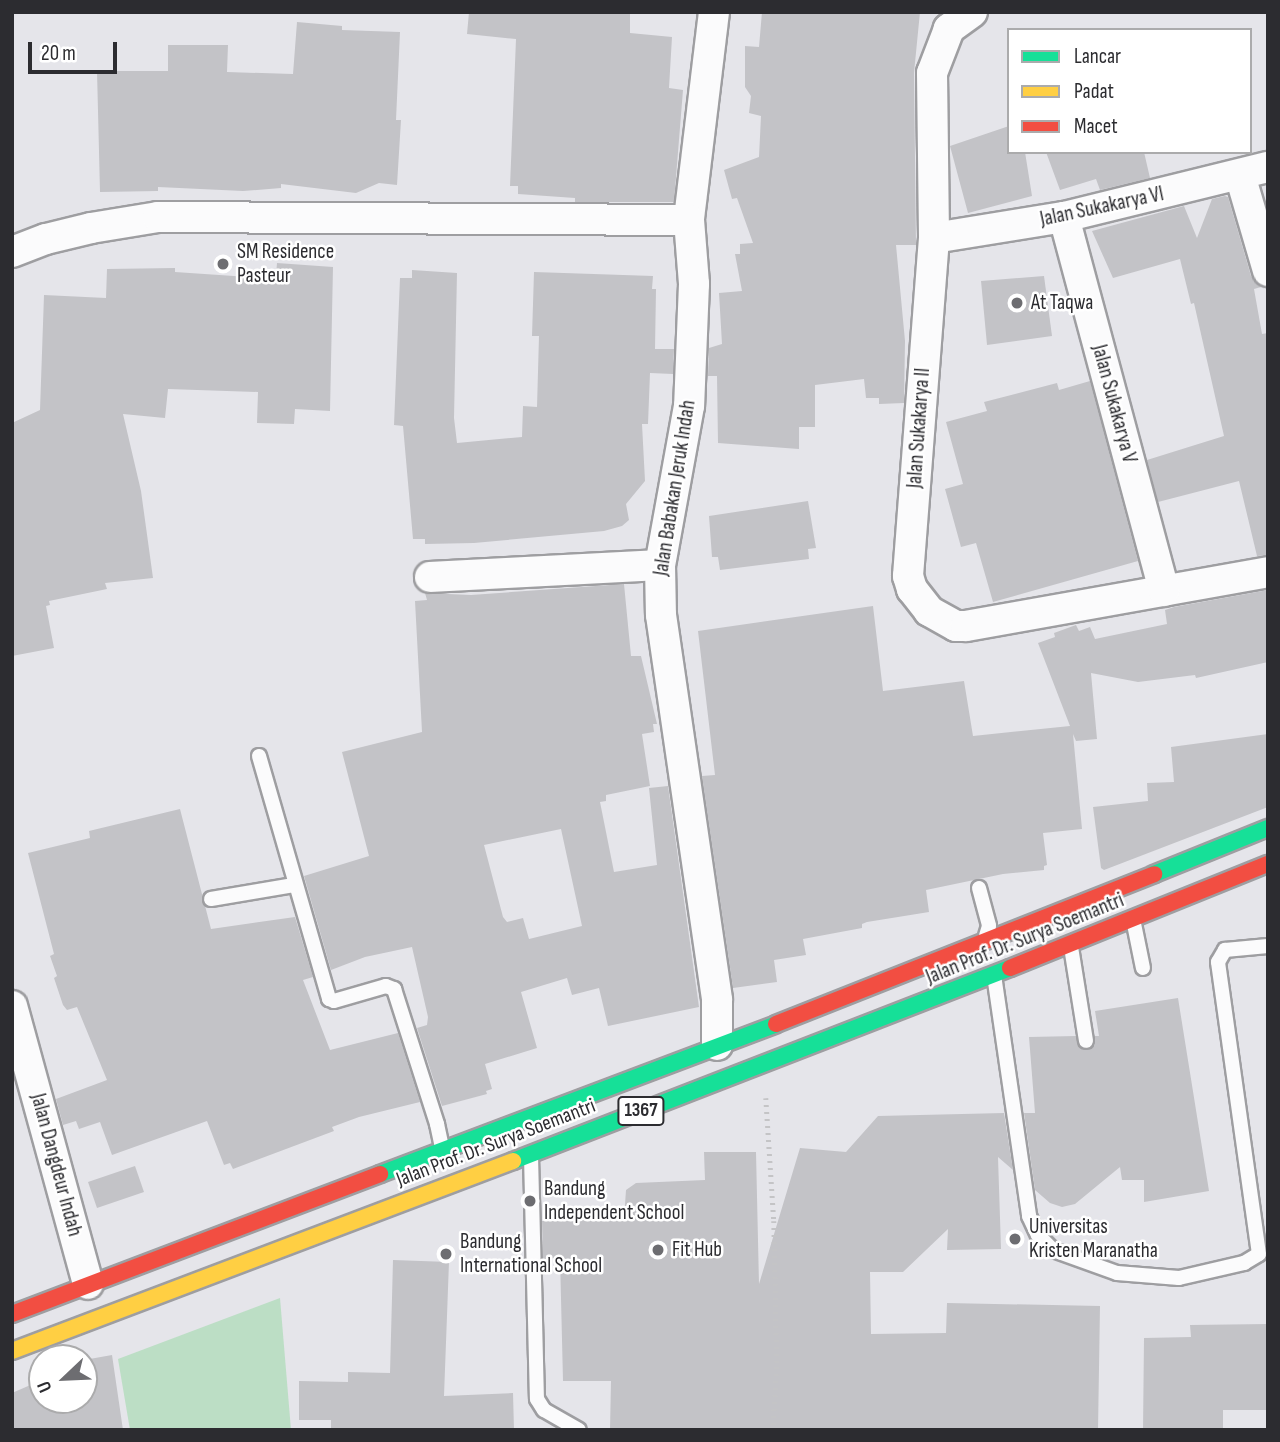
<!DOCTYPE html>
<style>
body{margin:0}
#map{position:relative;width:1280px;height:1442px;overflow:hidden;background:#e5e5ea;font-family:"Sofia Sans Condensed",sans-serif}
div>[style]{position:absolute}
.green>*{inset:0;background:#bcdec5}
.building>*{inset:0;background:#c3c3c7}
.path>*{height:4.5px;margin-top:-2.25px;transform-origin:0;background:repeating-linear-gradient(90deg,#c4c4c6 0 2px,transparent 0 7px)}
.roads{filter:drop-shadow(2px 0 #9e9ea1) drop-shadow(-2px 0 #9e9ea1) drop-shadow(0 2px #9e9ea1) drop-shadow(0 -2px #9e9ea1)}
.lane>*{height:14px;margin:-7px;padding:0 7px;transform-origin:7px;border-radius:7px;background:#fbfbfc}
.street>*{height:30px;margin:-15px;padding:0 15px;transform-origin:15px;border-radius:15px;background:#fbfbfc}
.fast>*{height:16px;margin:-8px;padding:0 8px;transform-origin:8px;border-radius:8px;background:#16e098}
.slow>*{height:16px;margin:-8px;padding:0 8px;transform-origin:8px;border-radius:8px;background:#ffcf43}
.jam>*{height:16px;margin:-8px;padding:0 8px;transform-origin:8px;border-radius:8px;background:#f24e42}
.dots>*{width:19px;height:19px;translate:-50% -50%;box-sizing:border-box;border:4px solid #fff;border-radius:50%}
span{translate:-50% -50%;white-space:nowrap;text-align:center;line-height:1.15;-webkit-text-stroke:5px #fff;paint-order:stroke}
.shield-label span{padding:2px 5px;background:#fff;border:2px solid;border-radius:5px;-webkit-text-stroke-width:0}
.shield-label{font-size:19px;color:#2c2c30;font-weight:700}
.street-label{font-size:21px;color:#2c2c30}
.poi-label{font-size:21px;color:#2c2c30}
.left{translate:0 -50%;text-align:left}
.frame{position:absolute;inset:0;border:14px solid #2c2c30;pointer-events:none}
.legend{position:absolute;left:1007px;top:28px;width:245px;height:126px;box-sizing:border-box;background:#fff;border:2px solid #ababac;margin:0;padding:9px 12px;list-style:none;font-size:21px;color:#2c2c30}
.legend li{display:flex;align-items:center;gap:14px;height:35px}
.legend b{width:35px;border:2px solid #ababac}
.north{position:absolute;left:28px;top:1344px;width:70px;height:70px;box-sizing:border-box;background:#fff;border:2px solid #ababac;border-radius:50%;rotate:247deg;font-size:19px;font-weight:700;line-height:28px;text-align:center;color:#2c2c30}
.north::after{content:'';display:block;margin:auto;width:24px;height:32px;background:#6d6d71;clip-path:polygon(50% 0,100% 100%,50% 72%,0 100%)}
.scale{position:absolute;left:28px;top:42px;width:89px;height:32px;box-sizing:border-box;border:4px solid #2c2c30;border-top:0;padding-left:9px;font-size:21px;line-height:24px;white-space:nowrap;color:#2c2c30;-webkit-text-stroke:5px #fff;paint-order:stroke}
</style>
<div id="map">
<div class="green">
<div style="clip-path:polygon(280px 1298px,291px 1430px,130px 1430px,118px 1359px)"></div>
</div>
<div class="building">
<div style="clip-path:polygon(469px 12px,630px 12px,630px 33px,672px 37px,669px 88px,683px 90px,674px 202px,575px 202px,575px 198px,518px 194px,518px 186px,510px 186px,516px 39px,467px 34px)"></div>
<div style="clip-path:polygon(762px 12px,920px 12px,914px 73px,916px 245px,896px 245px,905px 341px,904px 403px,879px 404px,879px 398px,866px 398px,864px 379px,815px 385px,815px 427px,799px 427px,799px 449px,718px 443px,717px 376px,708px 376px,709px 348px,722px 344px,719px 293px,742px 291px,735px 254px,740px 254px,740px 244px,753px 243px,737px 198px,732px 199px,724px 170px,759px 157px,761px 116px,749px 113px,751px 96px,745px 87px,745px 46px,759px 47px)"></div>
<div style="clip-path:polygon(297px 22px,342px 26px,342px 30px,400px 32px,396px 120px,401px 120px,397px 185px,379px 183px,356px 193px,281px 184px,281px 188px,243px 191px,158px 187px,158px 191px,100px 192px,97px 71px,168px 71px,168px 45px,228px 45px,227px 72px,293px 74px)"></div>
<div style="clip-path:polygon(1009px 126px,1009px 152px,1025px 152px,1032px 196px,968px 213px,950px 146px)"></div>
<div style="clip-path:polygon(1046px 152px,1144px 152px,1150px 178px,1100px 190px,1096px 179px,1060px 190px)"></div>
<div style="clip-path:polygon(1225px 196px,1228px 197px,1251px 276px,1261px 287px,1254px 289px,1262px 334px,1268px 333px,1268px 555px,1257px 556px,1239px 481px,1158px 502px,1147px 460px,1224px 436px,1194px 303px,1191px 304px,1180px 259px,1113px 278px,1092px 231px,1184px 206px,1197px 238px,1212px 199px)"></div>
<div style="clip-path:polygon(277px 263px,333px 267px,330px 411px,295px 409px,294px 424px,257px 423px,258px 392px,168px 389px,165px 418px,123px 414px,141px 491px,153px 578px,105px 583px,107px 589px,49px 601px,50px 605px,46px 606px,54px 648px,12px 656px,12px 423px,40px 410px,44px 295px,106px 298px,107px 269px,175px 268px,175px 272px,264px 278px,264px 274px,276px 275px)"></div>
<div style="clip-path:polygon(412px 270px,457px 273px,454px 418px,457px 443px,522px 437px,523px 406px,537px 407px,539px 336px,532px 336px,534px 272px,653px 276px,652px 289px,656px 289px,655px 349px,674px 349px,673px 374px,650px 373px,648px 424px,642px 424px,645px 481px,626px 504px,629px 520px,622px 526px,604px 531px,474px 543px,425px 544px,425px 539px,413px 539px,403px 426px,394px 425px,400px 278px,412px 278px)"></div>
<div style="clip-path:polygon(1044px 276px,1052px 336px,987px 345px,981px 281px)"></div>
<div style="clip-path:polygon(1090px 381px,1138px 561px,993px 602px,976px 543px,961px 547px,945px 489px,963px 484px,946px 422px,987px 411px,984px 402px,1057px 383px,1059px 390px)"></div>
<div style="clip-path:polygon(808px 501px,816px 548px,808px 549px,809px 559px,720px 570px,718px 557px,712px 557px,709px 516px)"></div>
<div style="clip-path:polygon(evenodd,624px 584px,631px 656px,641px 656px,657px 724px,653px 724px,654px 732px,642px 734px,650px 786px,606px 795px,606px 801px,600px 802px,614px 872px,657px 865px,649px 788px,668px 786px,699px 1007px,608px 1026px,599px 988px,572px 995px,567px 978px,521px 992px,537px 1048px,485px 1064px,492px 1089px,486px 1091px,487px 1094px,442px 1106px,417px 1028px,427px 1025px,428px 1017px,412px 947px,365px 957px,331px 970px,304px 876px,369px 856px,342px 752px,422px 732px,415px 601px,427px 600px,425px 593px,471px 595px,624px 584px,561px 829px,582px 926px,529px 939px,523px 918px,507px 922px,503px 917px,484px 845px,561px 829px)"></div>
<div style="clip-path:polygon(1268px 590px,1268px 662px,1196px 678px,1195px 675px,1138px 682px,1091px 673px,1097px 739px,1076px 741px,1073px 734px,1082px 829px,1043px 833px,1047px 865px,1044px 866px,1044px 870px,1003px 874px,926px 890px,929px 912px,867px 922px,862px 924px,862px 928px,803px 939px,806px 955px,774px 960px,777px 982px,733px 988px,702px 776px,715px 775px,698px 631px,873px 606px,883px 691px,964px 681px,973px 736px,1070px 726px,1038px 643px,1055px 637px,1054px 633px,1076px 625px,1079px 631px,1090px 627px,1095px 639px,1167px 624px,1165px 610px,1174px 607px)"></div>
<div style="clip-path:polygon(1268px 734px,1268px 807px,1104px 870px,1101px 868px,1093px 807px,1148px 801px,1147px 783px,1174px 782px,1171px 747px)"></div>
<div style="clip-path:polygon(180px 809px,211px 929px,295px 917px,313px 977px,303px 980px,330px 1050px,398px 1033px,420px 1102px,359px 1117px,332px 1127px,334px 1131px,233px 1169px,230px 1163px,224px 1165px,207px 1121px,112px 1155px,100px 1122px,79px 1129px,76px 1121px,63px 1125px,56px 1099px,107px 1080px,77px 1007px,67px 1010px,63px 1005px,54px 978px,57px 976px,50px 956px,54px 954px,28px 853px,90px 838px,89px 831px)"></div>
<div style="clip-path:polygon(1178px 998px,1209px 1191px,1144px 1202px,1144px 1180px,1122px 1180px,1120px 1167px,1075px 1204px,1062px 1207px,1050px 1203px,1035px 1190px,1024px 1113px,1035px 1113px,1029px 1037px,1076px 1036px,1079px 1048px,1088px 1050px,1095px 1045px,1095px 1036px,1099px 1036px,1095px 1011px)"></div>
<div style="clip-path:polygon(1004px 1113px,1013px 1170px,998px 1157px,1001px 1249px,947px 1250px,948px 1229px,903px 1272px,870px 1272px,871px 1334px,946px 1333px,947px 1303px,1100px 1306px,1098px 1430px,610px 1430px,611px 1381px,563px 1381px,560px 1257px,543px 1260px,542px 1221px,624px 1219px,626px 1190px,636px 1183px,705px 1180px,704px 1152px,756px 1152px,759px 1284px,800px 1148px,846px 1152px,878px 1116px)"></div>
<div style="clip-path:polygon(135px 1166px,144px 1192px,97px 1208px,88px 1182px)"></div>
<div style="clip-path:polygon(393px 1260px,449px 1262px,444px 1396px,513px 1393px,514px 1430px,331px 1430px,331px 1420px,299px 1420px,299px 1381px,348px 1382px,348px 1372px,390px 1373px)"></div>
<div style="clip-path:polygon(1268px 1324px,1268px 1410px,1223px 1410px,1223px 1430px,1143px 1430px,1144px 1338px,1191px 1337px,1190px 1325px)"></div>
<div style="clip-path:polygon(112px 1355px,123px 1430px,12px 1430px,12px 1393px,42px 1380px,42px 1400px,84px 1400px,84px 1360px)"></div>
</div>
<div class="path">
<div style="left:766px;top:1098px;width:123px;rotate:86.3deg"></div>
<div style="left:774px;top:1221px;width:146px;rotate:88.8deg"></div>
<div style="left:777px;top:1367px;width:63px;rotate:93.6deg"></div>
</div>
<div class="roads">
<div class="lane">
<div style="left:259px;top:756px;width:253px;rotate:73.9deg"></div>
<div style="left:329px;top:999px;width:5px;rotate:22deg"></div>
<div style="left:334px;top:1001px;width:54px;rotate:-16.1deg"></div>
<div style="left:386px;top:986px;width:9px;rotate:21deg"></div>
<div style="left:394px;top:989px;width:142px;rotate:72.3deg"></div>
<div style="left:437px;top:1124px;width:25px;rotate:78deg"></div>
<div style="left:979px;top:888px;width:39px;rotate:75deg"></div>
<div style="left:989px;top:926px;width:10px;rotate:107deg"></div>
<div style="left:211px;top:899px;width:84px;rotate:-9.6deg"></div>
<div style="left:1133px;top:919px;width:50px;rotate:78.5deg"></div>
<div style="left:1071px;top:947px;width:95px;rotate:80.9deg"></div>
<div style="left:994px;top:975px;width:244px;rotate:81.7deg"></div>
<div style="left:1029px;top:1216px;width:21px;rotate:65deg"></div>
<div style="left:1038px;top:1235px;width:21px;rotate:45deg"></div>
<div style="left:1053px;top:1250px;width:68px;rotate:19.8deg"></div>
<div style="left:1117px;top:1273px;width:62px;rotate:4.6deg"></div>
<div style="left:1179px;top:1278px;width:67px;rotate:-13deg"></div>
<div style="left:1244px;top:1263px;width:17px;rotate:-31deg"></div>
<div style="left:1259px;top:1254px;width:295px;rotate:-98deg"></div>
<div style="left:1218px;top:962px;width:14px;rotate:-60deg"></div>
<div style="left:1225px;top:950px;width:43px;rotate:-5.3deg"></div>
<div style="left:531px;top:1156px;width:243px;rotate:88.6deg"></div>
<div style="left:537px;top:1399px;width:13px;rotate:58deg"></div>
<div style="left:544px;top:1410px;width:40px;rotate:29.7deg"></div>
</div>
<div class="street">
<div style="left:714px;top:12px;width:209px;rotate:96.9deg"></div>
<div style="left:689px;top:220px;width:64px;rotate:85.5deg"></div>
<div style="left:694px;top:284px;width:122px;rotate:92.3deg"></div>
<div style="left:689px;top:406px;width:162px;rotate:100.3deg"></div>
<div style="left:660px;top:565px;width:50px;rotate:88.9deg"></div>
<div style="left:661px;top:615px;width:389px;rotate:81.7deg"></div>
<div style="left:717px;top:1000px;width:45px;rotate:90deg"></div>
<div style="left:972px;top:12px;width:29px;rotate:144deg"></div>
<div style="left:949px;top:29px;width:47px;rotate:111.1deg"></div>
<div style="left:932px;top:73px;width:165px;rotate:89.3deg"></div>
<div style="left:934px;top:238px;width:339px;rotate:94.4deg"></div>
<div style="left:908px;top:576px;width:14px;rotate:73deg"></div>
<div style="left:912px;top:589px;width:28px;rotate:52deg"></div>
<div style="left:929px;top:611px;width:31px;rotate:29deg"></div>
<div style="left:956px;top:626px;width:10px"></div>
<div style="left:966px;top:626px;width:307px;rotate:-10.1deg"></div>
<div style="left:1240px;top:175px;width:100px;rotate:73.7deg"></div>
<div style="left:1064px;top:217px;width:387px;rotate:75deg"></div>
<div style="left:934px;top:238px;width:132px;rotate:-9.2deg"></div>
<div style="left:1064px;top:217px;width:210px;rotate:-13.8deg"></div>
<div style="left:12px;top:252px;width:36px;rotate:-21deg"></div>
<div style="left:46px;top:239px;width:46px;rotate:-13.7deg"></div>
<div style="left:91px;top:228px;width:68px;rotate:-9.3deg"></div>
<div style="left:158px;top:217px;width:531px;rotate:0.32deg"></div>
<div style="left:430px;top:577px;width:230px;rotate:-3deg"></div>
<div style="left:12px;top:1006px;width:288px;rotate:74.7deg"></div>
</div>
<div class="fast">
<div style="left:1154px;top:874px;width:123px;rotate:-22deg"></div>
<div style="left:513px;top:1161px;width:533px;rotate:-21.22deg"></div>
<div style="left:380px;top:1174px;width:423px;rotate:-20.7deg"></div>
</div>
<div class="slow">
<div style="left:12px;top:1351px;width:536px;rotate:-20.77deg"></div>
</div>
<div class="jam">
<div style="left:1010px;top:968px;width:278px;rotate:-22deg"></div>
<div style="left:776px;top:1024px;width:407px;rotate:-21.6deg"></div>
<div style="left:12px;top:1314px;width:394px;rotate:-20.8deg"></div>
</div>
</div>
<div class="dots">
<div style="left:223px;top:264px;background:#6d6d71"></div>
<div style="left:1017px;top:303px;background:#6d6d71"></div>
<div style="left:530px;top:1201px;background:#6d6d71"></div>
<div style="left:1015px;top:1239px;background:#6d6d71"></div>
<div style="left:658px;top:1250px;background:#6d6d71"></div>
<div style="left:446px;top:1254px;background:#6d6d71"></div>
</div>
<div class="shield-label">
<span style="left:641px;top:1111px">1367</span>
</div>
<div class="street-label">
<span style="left:1102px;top:207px;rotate:-12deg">Jalan Sukakarya VI</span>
<span style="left:1114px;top:404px;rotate:75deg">Jalan Sukakarya V</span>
<span style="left:919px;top:428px;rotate:-86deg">Jalan Sukakarya II</span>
<span style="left:675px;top:488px;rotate:-81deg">Jalan Babakan Jeruk Indah</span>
<span style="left:1025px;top:939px;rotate:-22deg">Jalan Prof. Dr. Surya Soemantri</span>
<span style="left:496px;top:1143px;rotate:-21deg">Jalan Prof. Dr. Surya Soemantri</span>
<span style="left:56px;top:1165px;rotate:75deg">Jalan Dangdeur Indah</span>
</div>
<div class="poi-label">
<span class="left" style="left:237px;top:264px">SM Residence<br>Pasteur</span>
<span class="left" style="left:1031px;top:303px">At Taqwa</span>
<span class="left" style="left:544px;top:1201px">Bandung<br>Independent School</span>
<span class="left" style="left:1029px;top:1239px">Universitas<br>Kristen Maranatha</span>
<span class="left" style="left:460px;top:1254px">Bandung<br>International School</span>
<span class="left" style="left:672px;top:1250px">Fit Hub</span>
</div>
<div class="frame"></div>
<ul class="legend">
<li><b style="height:9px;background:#16e098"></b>Lancar</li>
<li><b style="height:9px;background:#ffcf43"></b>Padat</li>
<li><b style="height:9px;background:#f24e42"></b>Macet</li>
</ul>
<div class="north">U</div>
<div class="scale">20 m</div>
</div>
